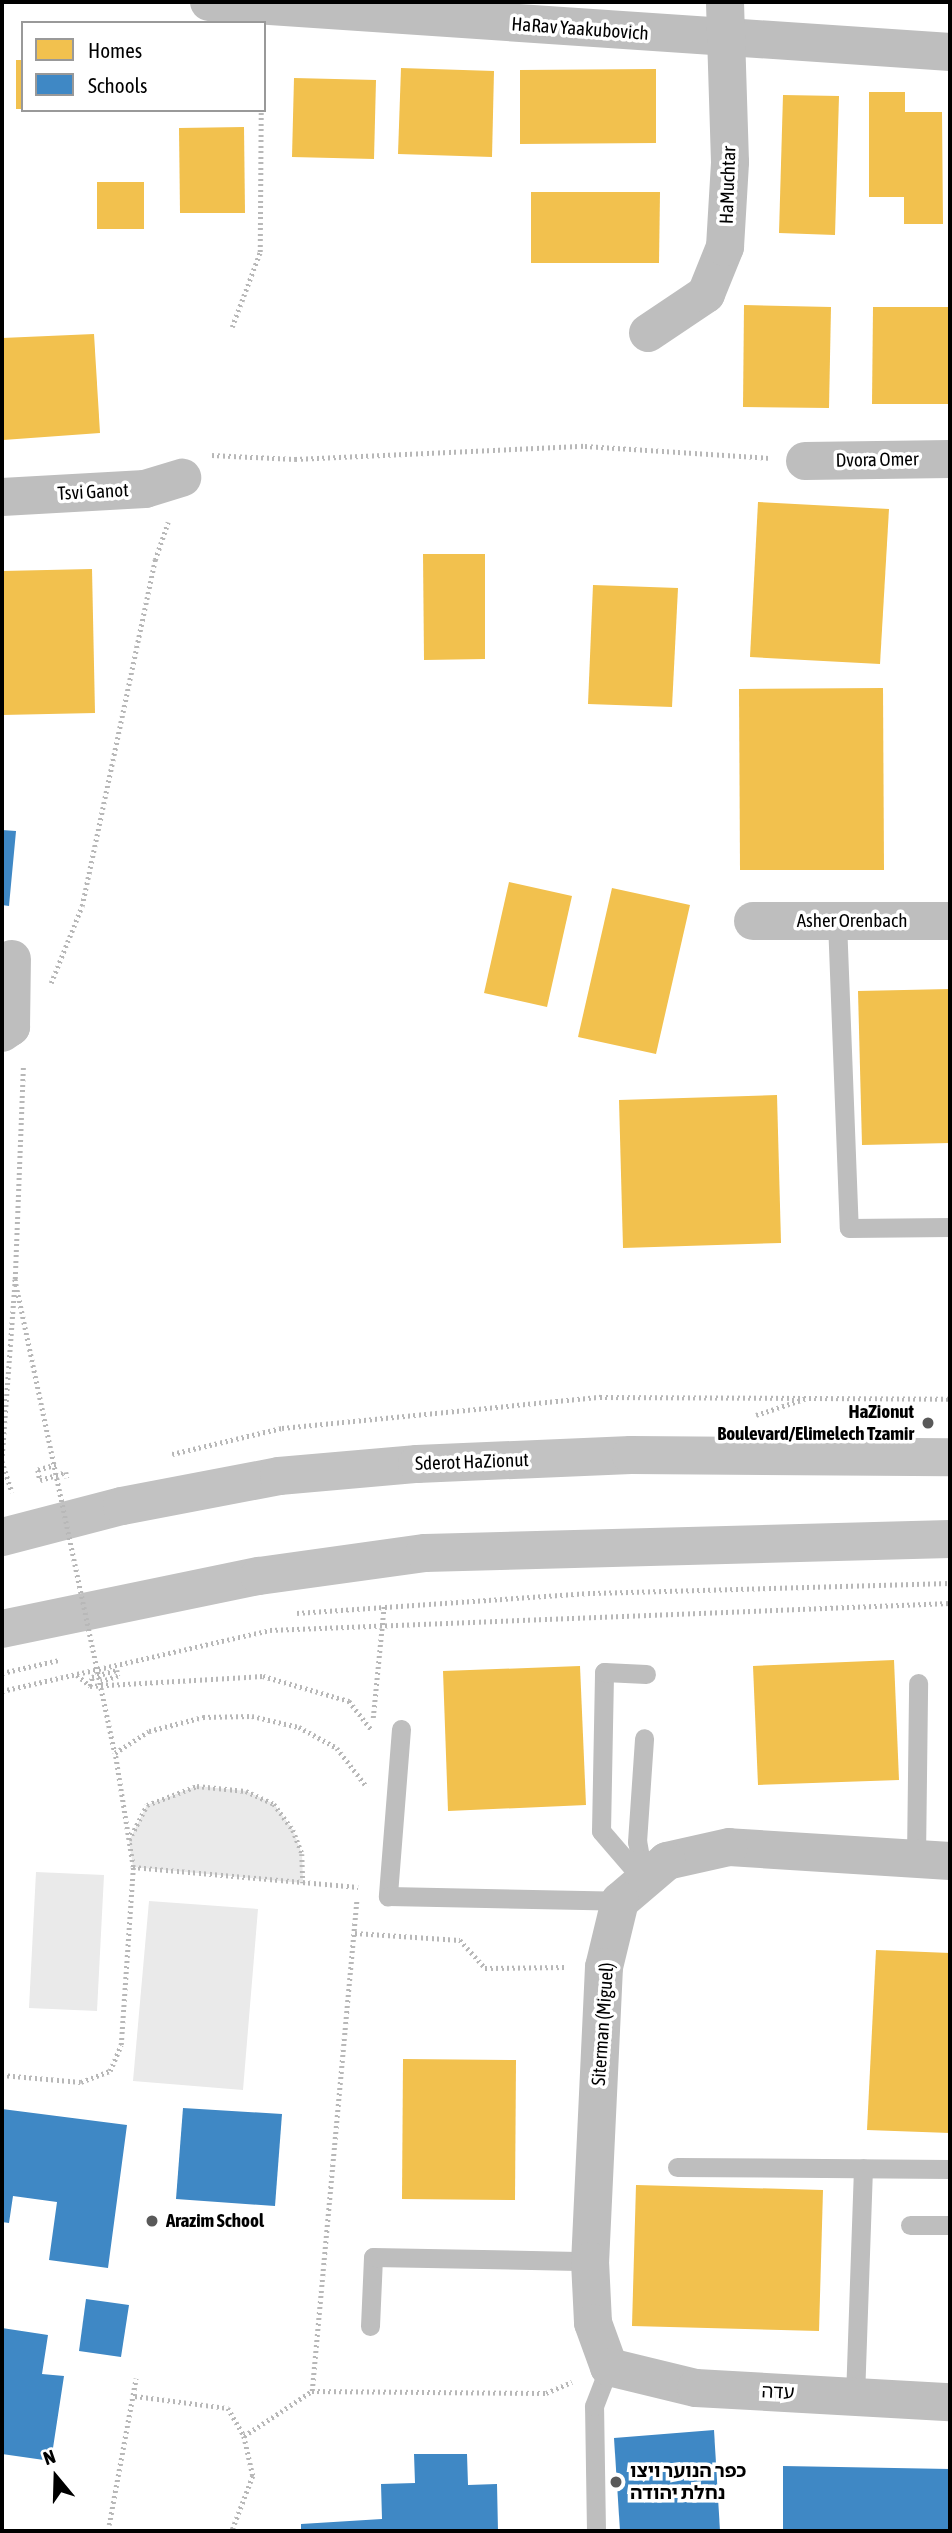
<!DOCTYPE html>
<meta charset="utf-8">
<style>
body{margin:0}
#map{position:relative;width:952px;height:2533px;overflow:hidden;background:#fff;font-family:"Asap Condensed","Noto Sans Hebrew",sans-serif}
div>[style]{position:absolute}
.green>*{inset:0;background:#eaeaea}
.homes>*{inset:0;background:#f2c14e}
.schools>*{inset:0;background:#3f88c5}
.path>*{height:4.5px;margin-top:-2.25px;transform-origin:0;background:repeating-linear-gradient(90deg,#b8b8b8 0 2px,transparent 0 5.5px)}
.lane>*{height:19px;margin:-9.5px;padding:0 9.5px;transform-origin:9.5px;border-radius:9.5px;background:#bebebe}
.street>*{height:38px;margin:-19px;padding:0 19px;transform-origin:19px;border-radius:19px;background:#bebebe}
.secondary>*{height:38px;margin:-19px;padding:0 19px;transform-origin:19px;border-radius:19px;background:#c2c2c2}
.path-bridge>*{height:4.5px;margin-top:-2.25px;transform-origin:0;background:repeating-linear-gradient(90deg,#b8b8b8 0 2px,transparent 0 5.5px)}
.dots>*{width:19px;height:19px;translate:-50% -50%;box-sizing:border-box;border:4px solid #fff;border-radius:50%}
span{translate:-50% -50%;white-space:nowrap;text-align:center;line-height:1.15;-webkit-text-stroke:7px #fff;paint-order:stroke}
.street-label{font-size:19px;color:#000}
.poi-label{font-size:19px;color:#000;font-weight:700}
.right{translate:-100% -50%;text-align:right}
.left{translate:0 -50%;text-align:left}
.frame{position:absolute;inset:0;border:4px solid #000;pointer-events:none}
.legend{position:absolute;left:21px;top:21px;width:245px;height:91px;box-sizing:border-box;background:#fff;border:2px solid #999;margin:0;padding:9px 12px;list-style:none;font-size:21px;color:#000}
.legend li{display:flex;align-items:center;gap:14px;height:35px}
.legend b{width:35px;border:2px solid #999}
.north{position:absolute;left:21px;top:2442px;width:70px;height:70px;-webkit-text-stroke:5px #fff;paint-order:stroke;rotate:341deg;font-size:19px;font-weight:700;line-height:28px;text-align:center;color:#000}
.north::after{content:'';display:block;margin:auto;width:24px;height:32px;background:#000;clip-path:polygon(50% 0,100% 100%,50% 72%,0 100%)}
</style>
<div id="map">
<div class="green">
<div style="clip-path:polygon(197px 1786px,246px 1791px,274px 1804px,293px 1830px,302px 1854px,303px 1883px,133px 1867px,129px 1841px,147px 1805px)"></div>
<div style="clip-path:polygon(36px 1872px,104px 1875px,97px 2011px,29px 2008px)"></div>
<div style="clip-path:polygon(149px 1901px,258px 1909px,243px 2090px,133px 2081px)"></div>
</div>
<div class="homes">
<div style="clip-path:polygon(16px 60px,23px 60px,23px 109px,16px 109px)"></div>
<div style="clip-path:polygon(401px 68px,494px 71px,492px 157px,398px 154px)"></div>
<div style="clip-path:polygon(656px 69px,656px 143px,520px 144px,520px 70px)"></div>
<div style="clip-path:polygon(294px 78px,376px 80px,374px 159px,292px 157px)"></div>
<div style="clip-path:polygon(869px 92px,905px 92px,905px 112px,942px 112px,943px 224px,904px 224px,904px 197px,869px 197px)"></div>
<div style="clip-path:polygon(783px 95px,839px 96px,835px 235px,779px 233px)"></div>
<div style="clip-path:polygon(244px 127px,245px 213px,180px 213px,179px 128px)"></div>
<div style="clip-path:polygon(97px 182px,144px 182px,144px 229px,97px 229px)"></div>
<div style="clip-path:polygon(531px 192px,660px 192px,659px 263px,531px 263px)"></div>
<div style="clip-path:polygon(744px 305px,831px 307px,829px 408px,743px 407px)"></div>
<div style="clip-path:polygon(873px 307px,950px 307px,950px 404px,872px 404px)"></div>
<div style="clip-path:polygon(94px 334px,100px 433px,3px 440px,2px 338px)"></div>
<div style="clip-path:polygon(758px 502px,889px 509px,880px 664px,750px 657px)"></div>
<div style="clip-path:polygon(423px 554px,485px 554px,485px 659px,424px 660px)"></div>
<div style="clip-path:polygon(92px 569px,95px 713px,2px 715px,2px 571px)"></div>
<div style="clip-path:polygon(593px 585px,678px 588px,672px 707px,588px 704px)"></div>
<div style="clip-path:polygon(883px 688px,884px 870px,740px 870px,739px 689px)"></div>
<div style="clip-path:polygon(509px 882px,572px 896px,547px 1007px,484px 993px)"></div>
<div style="clip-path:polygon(612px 888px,690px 905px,656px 1054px,578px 1037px)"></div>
<div style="clip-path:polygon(950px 989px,950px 1143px,862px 1145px,858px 991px)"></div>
<div style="clip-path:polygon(777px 1095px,781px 1243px,623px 1248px,619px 1100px)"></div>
<div style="clip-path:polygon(894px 1660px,899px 1780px,758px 1785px,753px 1666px)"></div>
<div style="clip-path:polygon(580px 1666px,586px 1805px,448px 1811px,443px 1671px)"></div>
<div style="clip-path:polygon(876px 1950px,950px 1953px,950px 2133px,867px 2130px)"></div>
<div style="clip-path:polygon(403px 2059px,516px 2060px,515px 2200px,402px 2199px)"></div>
<div style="clip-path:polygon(636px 2185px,823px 2190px,819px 2331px,632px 2326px)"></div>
</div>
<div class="schools">
<div style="clip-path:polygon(2px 830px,16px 831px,9px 906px,2px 905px)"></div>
<div style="clip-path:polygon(183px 2108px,282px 2114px,275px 2206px,176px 2199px)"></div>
<div style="clip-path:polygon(2px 2109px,127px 2125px,108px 2268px,49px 2260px,57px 2202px,13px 2196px,9px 2223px,2px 2222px)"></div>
<div style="clip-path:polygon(86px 2299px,129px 2305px,121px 2357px,79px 2351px)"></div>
<div style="clip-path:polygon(2px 2328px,48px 2335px,42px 2374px,64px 2376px,51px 2461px,2px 2454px)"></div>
<div style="clip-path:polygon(714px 2430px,720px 2531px,620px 2531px,614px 2438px)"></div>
<div style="clip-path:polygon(414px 2454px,467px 2454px,468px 2485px,497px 2484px,498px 2531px,301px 2531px,301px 2524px,382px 2519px,381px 2484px,415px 2483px)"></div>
<div style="clip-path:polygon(783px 2466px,950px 2469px,950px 2531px,783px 2531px)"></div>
</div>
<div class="path">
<div style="left:232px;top:327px;width:80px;rotate:-69.5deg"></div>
<div style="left:260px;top:252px;width:142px;rotate:-89.6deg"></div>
<div style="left:212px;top:455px;width:83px;rotate:2.8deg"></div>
<div style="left:295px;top:459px;width:290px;rotate:-2.6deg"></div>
<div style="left:585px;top:446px;width:184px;rotate:3.7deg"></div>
<div style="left:51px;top:983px;width:83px;rotate:-68.1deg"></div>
<div style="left:82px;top:906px;width:354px;rotate:-78.1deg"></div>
<div style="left:155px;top:560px;width:40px;rotate:-71.1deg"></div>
<div style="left:756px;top:1415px;width:54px;rotate:-18.4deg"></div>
<div style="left:172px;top:1454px;width:113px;rotate:-13.3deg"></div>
<div style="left:282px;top:1428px;width:320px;rotate:-5.6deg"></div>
<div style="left:600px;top:1397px;width:350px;rotate:0.3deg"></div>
<div style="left:2px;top:1456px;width:177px;rotate:-85.8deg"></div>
<div style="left:15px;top:1279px;width:213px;rotate:-87.8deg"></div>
<div style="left:2px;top:1461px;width:33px;rotate:72deg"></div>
<div style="left:56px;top:1465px;width:19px;rotate:164deg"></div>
<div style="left:38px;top:1470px;width:10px;rotate:79deg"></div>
<div style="left:40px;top:1480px;width:27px;rotate:-17deg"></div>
<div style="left:66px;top:1472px;width:6px;rotate:81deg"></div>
<div style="left:297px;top:1613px;width:297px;rotate:-3.9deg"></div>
<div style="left:593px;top:1593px;width:357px;rotate:-1.6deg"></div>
<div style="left:2px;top:1673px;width:58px;rotate:-12.8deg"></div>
<div style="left:77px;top:1675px;width:17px;rotate:40deg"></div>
<div style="left:90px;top:1686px;width:173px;rotate:-3.3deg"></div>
<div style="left:263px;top:1676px;width:90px;rotate:16.2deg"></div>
<div style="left:349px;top:1701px;width:36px;rotate:52deg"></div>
<div style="left:90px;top:1686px;width:9px;rotate:-77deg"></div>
<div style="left:92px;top:1677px;width:26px;rotate:-16deg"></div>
<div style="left:117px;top:1670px;width:6px;rotate:81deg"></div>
<div style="left:118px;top:1676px;width:18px;rotate:161deg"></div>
<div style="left:2px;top:1691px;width:275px;rotate:-12.8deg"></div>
<div style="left:270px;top:1630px;width:681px;rotate:-2.27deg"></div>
<div style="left:373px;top:1718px;width:114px;rotate:-84.4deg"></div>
<div style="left:129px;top:1840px;width:39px;rotate:-63deg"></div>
<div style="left:147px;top:1805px;width:53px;rotate:-20.8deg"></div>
<div style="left:197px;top:1786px;width:49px;rotate:5.8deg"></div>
<div style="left:246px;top:1791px;width:31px;rotate:25deg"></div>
<div style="left:274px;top:1804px;width:32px;rotate:54deg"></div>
<div style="left:293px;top:1830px;width:26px;rotate:69deg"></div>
<div style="left:302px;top:1854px;width:29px;rotate:88deg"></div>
<div style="left:133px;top:1867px;width:226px;rotate:5.1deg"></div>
<div style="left:355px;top:1933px;width:105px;rotate:3.8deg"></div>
<div style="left:460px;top:1940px;width:38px;rotate:48deg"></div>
<div style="left:485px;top:1968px;width:80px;rotate:-0.7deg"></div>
<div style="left:2px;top:2075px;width:79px;rotate:5.1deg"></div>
<div style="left:81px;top:2082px;width:31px;rotate:-21deg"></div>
<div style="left:110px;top:2071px;width:28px;rotate:-67deg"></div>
<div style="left:121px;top:2045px;width:178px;rotate:-86.1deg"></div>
<div style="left:133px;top:1867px;width:115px;rotate:-99deg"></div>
<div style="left:115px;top:1753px;width:40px;rotate:-32.9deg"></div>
<div style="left:149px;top:1731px;width:56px;rotate:-14.5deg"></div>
<div style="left:203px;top:1717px;width:49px;rotate:-1.2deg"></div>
<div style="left:252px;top:1716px;width:48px;rotate:13.2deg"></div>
<div style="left:299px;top:1727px;width:43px;rotate:28.9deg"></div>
<div style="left:337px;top:1748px;width:49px;rotate:52.4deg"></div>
<div style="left:312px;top:2391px;width:234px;rotate:0.5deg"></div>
<div style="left:546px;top:2393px;width:28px;rotate:-23deg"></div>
<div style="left:135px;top:2396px;width:94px;rotate:7.4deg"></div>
<div style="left:228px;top:2408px;width:32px;rotate:60deg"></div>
<div style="left:244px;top:2436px;width:41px;rotate:77.3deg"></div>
<div style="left:253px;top:2476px;width:59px;rotate:110.9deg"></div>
<div style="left:244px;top:2436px;width:82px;rotate:-33.5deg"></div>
<div style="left:312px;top:2391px;width:492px;rotate:-84.8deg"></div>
<div style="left:109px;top:2525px;width:149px;rotate:-79.6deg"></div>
</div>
<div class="lane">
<div style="left:837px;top:921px;width:307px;rotate:87.8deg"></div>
<div style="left:849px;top:1228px;width:101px;rotate:-0.6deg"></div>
<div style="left:401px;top:1729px;width:168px;rotate:94.5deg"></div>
<div style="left:388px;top:1896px;width:232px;rotate:1.2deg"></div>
<div style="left:916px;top:1858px;width:175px;rotate:-89.3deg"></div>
<div style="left:644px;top:1880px;width:39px;rotate:-100deg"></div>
<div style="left:637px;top:1842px;width:104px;rotate:-86.1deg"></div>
<div style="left:644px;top:1881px;width:66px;rotate:-130.7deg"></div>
<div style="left:601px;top:1831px;width:159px;rotate:-88.9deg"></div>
<div style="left:604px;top:1672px;width:42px;rotate:2.7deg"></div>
<div style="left:677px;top:2167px;width:273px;rotate:0.4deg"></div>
<div style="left:910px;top:2225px;width:40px"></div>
<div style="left:370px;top:2326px;width:69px;rotate:-87.5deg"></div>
<div style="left:373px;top:2257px;width:217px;rotate:1.1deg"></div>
<div style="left:855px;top:2397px;width:229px;rotate:-88deg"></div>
<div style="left:596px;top:2531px;width:125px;rotate:-90.9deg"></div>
<div style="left:594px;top:2406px;width:42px;rotate:-69deg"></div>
</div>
<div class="street">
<div style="left:209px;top:2px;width:743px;rotate:3.86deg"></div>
<div style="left:648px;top:333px;width:70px;rotate:-33.9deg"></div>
<div style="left:706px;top:294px;width:51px;rotate:-68deg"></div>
<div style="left:725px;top:247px;width:85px;rotate:-86.6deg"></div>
<div style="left:730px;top:162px;width:160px;rotate:-91.8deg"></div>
<div style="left:805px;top:461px;width:145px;rotate:-0.8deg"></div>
<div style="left:2px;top:497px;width:143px;rotate:-3.2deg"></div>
<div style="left:145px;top:489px;width:39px;rotate:-17deg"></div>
<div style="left:753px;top:921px;width:197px"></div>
<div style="left:2px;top:1033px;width:11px;rotate:-34deg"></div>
<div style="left:11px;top:1027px;width:68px;rotate:-89.2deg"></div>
<div style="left:950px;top:1861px;width:221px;rotate:-176.4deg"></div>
<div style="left:729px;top:1847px;width:64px;rotate:167.3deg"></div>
<div style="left:667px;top:1861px;width:62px;rotate:139.6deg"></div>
<div style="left:620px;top:1901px;width:68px;rotate:103.6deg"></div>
<div style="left:604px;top:1967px;width:294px;rotate:92.7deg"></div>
<div style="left:590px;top:2261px;width:62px;rotate:87.2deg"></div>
<div style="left:593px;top:2323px;width:47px;rotate:70deg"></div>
<div style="left:609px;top:2367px;width:89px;rotate:13.6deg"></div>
<div style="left:696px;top:2388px;width:254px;rotate:3.2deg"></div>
</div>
<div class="secondary">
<div style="left:2px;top:1537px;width:124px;rotate:-14.5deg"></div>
<div style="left:122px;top:1506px;width:160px;rotate:-10.8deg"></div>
<div style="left:279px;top:1476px;width:139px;rotate:-5deg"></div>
<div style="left:417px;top:1464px;width:214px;rotate:-2.4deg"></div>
<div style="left:631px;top:1455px;width:319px;rotate:0.4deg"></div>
<div style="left:2px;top:1629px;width:262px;rotate:-11.7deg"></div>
<div style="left:259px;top:1576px;width:168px;rotate:-7.9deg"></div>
<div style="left:425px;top:1553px;width:525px;rotate:-1.53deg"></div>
</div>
<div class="path-bridge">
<div style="left:15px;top:1279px;width:484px;rotate:78.1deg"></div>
</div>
<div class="dots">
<div style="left:928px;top:1423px;background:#595959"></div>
<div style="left:152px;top:2221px;background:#595959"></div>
<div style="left:616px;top:2482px;background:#595959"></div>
</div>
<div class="street-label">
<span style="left:580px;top:29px;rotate:4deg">HaRav Yaakubovich</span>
<span style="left:728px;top:185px;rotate:-88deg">HaMuchtar</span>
<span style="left:877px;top:460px;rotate:-1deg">Dvora Omer</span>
<span style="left:93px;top:492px;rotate:-3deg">Tsvi Ganot</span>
<span style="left:852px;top:921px">Asher Orenbach</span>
<span style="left:472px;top:1462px;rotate:-2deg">Sderot HaZionut</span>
<span style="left:603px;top:2024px;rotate:-86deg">Siterman (Miguel)</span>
<span style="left:778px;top:2392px;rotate:3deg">עדה</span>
</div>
<div class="poi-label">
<span class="right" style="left:914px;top:1423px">HaZionut<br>Boulevard/Elimelech Tzamir</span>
<span class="left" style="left:166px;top:2221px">Arazim School</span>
<span class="left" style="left:630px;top:2482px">כפר הנוער ויצו<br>נחלת יהודה</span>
</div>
<div class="frame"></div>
<ul class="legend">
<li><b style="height:19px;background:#f2c14e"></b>Homes</li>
<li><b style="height:19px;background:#3f88c5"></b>Schools</li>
</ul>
<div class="north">N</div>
</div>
